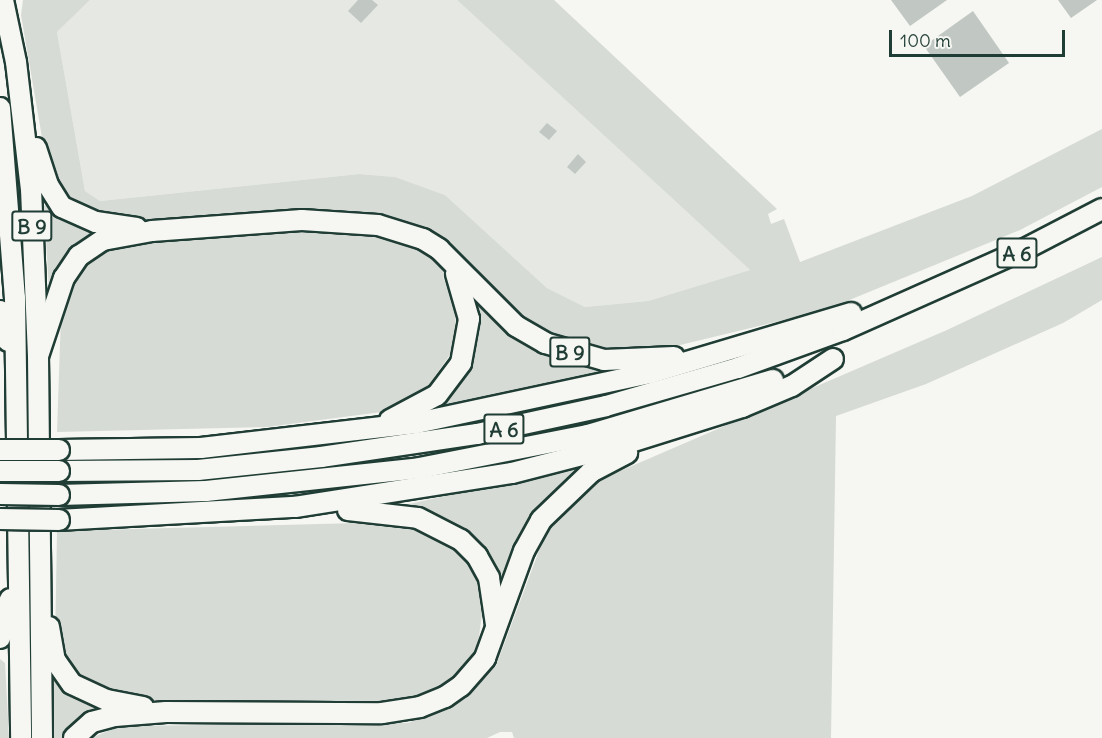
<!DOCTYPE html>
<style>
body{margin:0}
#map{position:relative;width:1102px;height:738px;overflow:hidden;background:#f6f6f2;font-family:Delius,sans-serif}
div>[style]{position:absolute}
.built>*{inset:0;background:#e6e8e4}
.green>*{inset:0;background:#d6dbd6}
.building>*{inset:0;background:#c1c8c3}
.roads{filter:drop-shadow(2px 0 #1f3d34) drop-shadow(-2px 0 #1f3d34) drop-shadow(0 2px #1f3d34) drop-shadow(0 -2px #1f3d34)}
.highway>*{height:20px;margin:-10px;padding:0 10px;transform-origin:10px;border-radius:10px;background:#f6f6f2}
.bridges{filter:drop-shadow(2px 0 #1f3d34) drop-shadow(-2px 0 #1f3d34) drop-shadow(0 2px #1f3d34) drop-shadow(0 -2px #1f3d34)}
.highway-bridge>*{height:20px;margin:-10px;padding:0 10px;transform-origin:10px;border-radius:10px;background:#f6f6f2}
span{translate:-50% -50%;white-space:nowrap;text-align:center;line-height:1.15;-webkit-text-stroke:4.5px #f6f6f2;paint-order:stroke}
.shield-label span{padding:2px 4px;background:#f6f6f2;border:2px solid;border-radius:4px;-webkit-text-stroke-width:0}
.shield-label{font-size:20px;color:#1f3d34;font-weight:700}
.scale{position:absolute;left:889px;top:30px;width:176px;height:27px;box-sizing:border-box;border:3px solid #1f3d34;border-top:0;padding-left:8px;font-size:18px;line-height:21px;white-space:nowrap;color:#1f3d34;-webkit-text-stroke:4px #f6f6f2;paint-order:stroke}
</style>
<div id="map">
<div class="built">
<div style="clip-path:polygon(90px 0,457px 0,750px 270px,648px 301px,585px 307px,547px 288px,445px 195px,394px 177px,359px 174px,100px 201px,85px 191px,57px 32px)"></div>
</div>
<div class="green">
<div style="clip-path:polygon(23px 0,90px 0,57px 32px,85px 191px,100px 201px,359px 174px,395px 177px,445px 195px,547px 288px,585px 307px,648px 301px,750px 270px,457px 0,554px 0,777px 209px,768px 214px,771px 224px,784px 219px,800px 262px,972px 196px,1102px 129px,1102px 187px,1020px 230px,825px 310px,676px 346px,625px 349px,573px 344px,512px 310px,466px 261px,443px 277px,456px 310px,454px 349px,423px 393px,389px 411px,267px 427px,57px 432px,61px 315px,52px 290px,49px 290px,44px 206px,59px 198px,45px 155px,21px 15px)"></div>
<div style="clip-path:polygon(1102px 257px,1102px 300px,1063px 323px,926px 384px,836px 416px,831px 738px,514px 738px,512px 732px,500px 732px,487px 738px,91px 738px,120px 726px,408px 723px,465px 699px,496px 666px,546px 532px,597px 481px,947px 330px)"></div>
<div style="clip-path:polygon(478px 300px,503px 322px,619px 366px,620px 370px,437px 408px,473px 303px)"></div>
<div style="clip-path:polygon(586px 465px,503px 594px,493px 575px,400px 506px)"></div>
<div style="clip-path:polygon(357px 523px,420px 529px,467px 558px,484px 599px,477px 651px,449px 681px,414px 698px,368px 705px,171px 702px,115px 695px,88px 687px,55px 647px,57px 531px)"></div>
<div style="clip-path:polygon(0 659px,5px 663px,9px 738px,0 738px)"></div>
<div style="clip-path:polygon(54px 674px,107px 708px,67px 738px,54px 738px,50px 675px)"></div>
</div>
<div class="building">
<div style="clip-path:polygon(358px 0,372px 0,378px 5px,361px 23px,348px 11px)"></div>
<div style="clip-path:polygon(891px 0,947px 0,910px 26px)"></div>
<div style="clip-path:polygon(1058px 0,1097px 0,1071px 18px)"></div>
<div style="clip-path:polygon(973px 11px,1009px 63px,960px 97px,924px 46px)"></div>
<div style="clip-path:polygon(547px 123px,557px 131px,549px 140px,539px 132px)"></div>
<div style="clip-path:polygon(578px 154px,586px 162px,575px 174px,567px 167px)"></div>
</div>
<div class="roads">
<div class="highway">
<div style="left:3px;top:0;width:63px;rotate:78.2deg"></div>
<div style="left:16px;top:62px;width:128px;rotate:83.3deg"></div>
<div style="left:31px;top:189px;width:167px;rotate:87.6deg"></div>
<div style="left:38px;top:356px;width:382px;rotate:89.4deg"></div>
<div style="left:0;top:108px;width:191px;rotate:85.5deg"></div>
<div style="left:15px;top:298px;width:440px;rotate:89.2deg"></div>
<div style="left:36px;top:148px;width:39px;rotate:72deg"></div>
<div style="left:48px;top:185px;width:26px;rotate:58deg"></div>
<div style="left:62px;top:207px;width:37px;rotate:24deg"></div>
<div style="left:96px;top:222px;width:41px;rotate:8.3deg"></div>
<div style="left:0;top:311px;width:31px;rotate:75deg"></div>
<div style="left:38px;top:356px;width:82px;rotate:-71.6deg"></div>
<div style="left:64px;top:278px;width:27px;rotate:-56deg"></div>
<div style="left:79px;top:256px;width:29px;rotate:-34deg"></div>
<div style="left:103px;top:240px;width:50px;rotate:-10.4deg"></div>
<div style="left:152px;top:231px;width:150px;rotate:-4.2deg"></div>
<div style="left:302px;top:220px;width:76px;rotate:3.8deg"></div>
<div style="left:378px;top:225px;width:47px;rotate:17.3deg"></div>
<div style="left:423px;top:239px;width:19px;rotate:32deg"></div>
<div style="left:439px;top:249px;width:109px;rotate:45deg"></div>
<div style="left:516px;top:326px;width:34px;rotate:30deg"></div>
<div style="left:545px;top:343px;width:61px;rotate:16.1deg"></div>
<div style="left:604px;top:360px;width:70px;rotate:-2.5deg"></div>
<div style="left:390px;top:420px;width:53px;rotate:-28deg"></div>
<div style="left:437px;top:395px;width:40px;rotate:-53deg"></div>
<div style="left:461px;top:363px;width:45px;rotate:-79.7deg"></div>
<div style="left:469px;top:319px;width:47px;rotate:-106.1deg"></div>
<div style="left:59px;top:450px;width:142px;rotate:-0.8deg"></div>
<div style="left:201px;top:448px;width:217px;rotate:-6.6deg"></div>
<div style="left:417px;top:423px;width:238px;rotate:-12.1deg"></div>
<div style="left:650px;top:373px;width:210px;rotate:-16.6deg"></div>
<div style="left:59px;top:471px;width:139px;rotate:-0.4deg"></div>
<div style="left:198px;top:470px;width:124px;rotate:-6deg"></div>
<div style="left:321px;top:457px;width:158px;rotate:-8.4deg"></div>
<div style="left:477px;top:434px;width:132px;rotate:-12.2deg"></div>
<div style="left:606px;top:406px;width:137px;rotate:-16.1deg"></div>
<div style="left:738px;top:368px;width:112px;rotate:-19.9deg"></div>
<div style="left:843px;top:330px;width:197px;rotate:-24deg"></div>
<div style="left:1023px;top:250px;width:89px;rotate:-27.4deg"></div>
<div style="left:59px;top:495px;width:147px;rotate:-1.6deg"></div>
<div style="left:206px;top:491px;width:215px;rotate:-6.1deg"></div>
<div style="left:420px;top:468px;width:171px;rotate:-11.1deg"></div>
<div style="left:588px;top:435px;width:193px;rotate:-16.6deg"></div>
<div style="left:348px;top:510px;width:70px;rotate:6.5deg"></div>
<div style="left:418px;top:518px;width:48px;rotate:27.1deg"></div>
<div style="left:461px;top:540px;width:23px;rotate:45deg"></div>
<div style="left:477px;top:556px;width:25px;rotate:61deg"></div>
<div style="left:489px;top:578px;width:48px;rotate:81.5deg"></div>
<div style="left:59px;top:520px;width:236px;rotate:-3.2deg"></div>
<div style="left:295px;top:507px;width:220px;rotate:-8.9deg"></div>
<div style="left:512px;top:473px;width:113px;rotate:-14.4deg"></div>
<div style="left:621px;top:445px;width:127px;rotate:-17.4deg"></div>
<div style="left:742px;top:407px;width:54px;rotate:-22.8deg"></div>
<div style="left:792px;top:386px;width:49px;rotate:-33.4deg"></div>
<div style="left:49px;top:627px;width:34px;rotate:80deg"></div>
<div style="left:55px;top:660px;width:29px;rotate:55deg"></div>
<div style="left:72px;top:684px;width:38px;rotate:25deg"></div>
<div style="left:107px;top:700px;width:37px;rotate:11deg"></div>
<div style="left:0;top:638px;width:40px;rotate:-75.6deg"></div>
<div style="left:74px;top:738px;width:24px;rotate:-42deg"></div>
<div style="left:92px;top:722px;width:24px;rotate:-15deg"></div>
<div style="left:115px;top:716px;width:51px;rotate:-4.5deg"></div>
<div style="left:166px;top:712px;width:216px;rotate:0.3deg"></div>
<div style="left:382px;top:713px;width:38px;rotate:-9deg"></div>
<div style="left:420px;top:707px;width:27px;rotate:-22deg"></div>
<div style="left:445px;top:697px;width:19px;rotate:-35deg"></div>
<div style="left:461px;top:686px;width:37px;rotate:-49deg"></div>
<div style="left:485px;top:658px;width:114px;rotate:-70deg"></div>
<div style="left:524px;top:551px;width:35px;rotate:-61deg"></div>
<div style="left:541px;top:520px;width:69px;rotate:-43.8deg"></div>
<div style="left:591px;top:472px;width:41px;rotate:-27.8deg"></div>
</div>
</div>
<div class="bridges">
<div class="highway-bridge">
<div style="left:0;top:450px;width:59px"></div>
<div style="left:0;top:471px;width:59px"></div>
<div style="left:0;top:494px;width:59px;rotate:1deg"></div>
<div style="left:0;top:519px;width:59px;rotate:1deg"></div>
</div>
</div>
<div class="shield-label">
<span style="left:32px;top:226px">B 9</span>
<span style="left:1017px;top:253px">A 6</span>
<span style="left:570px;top:352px">B 9</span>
<span style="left:504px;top:429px">A 6</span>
</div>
<div class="scale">100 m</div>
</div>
